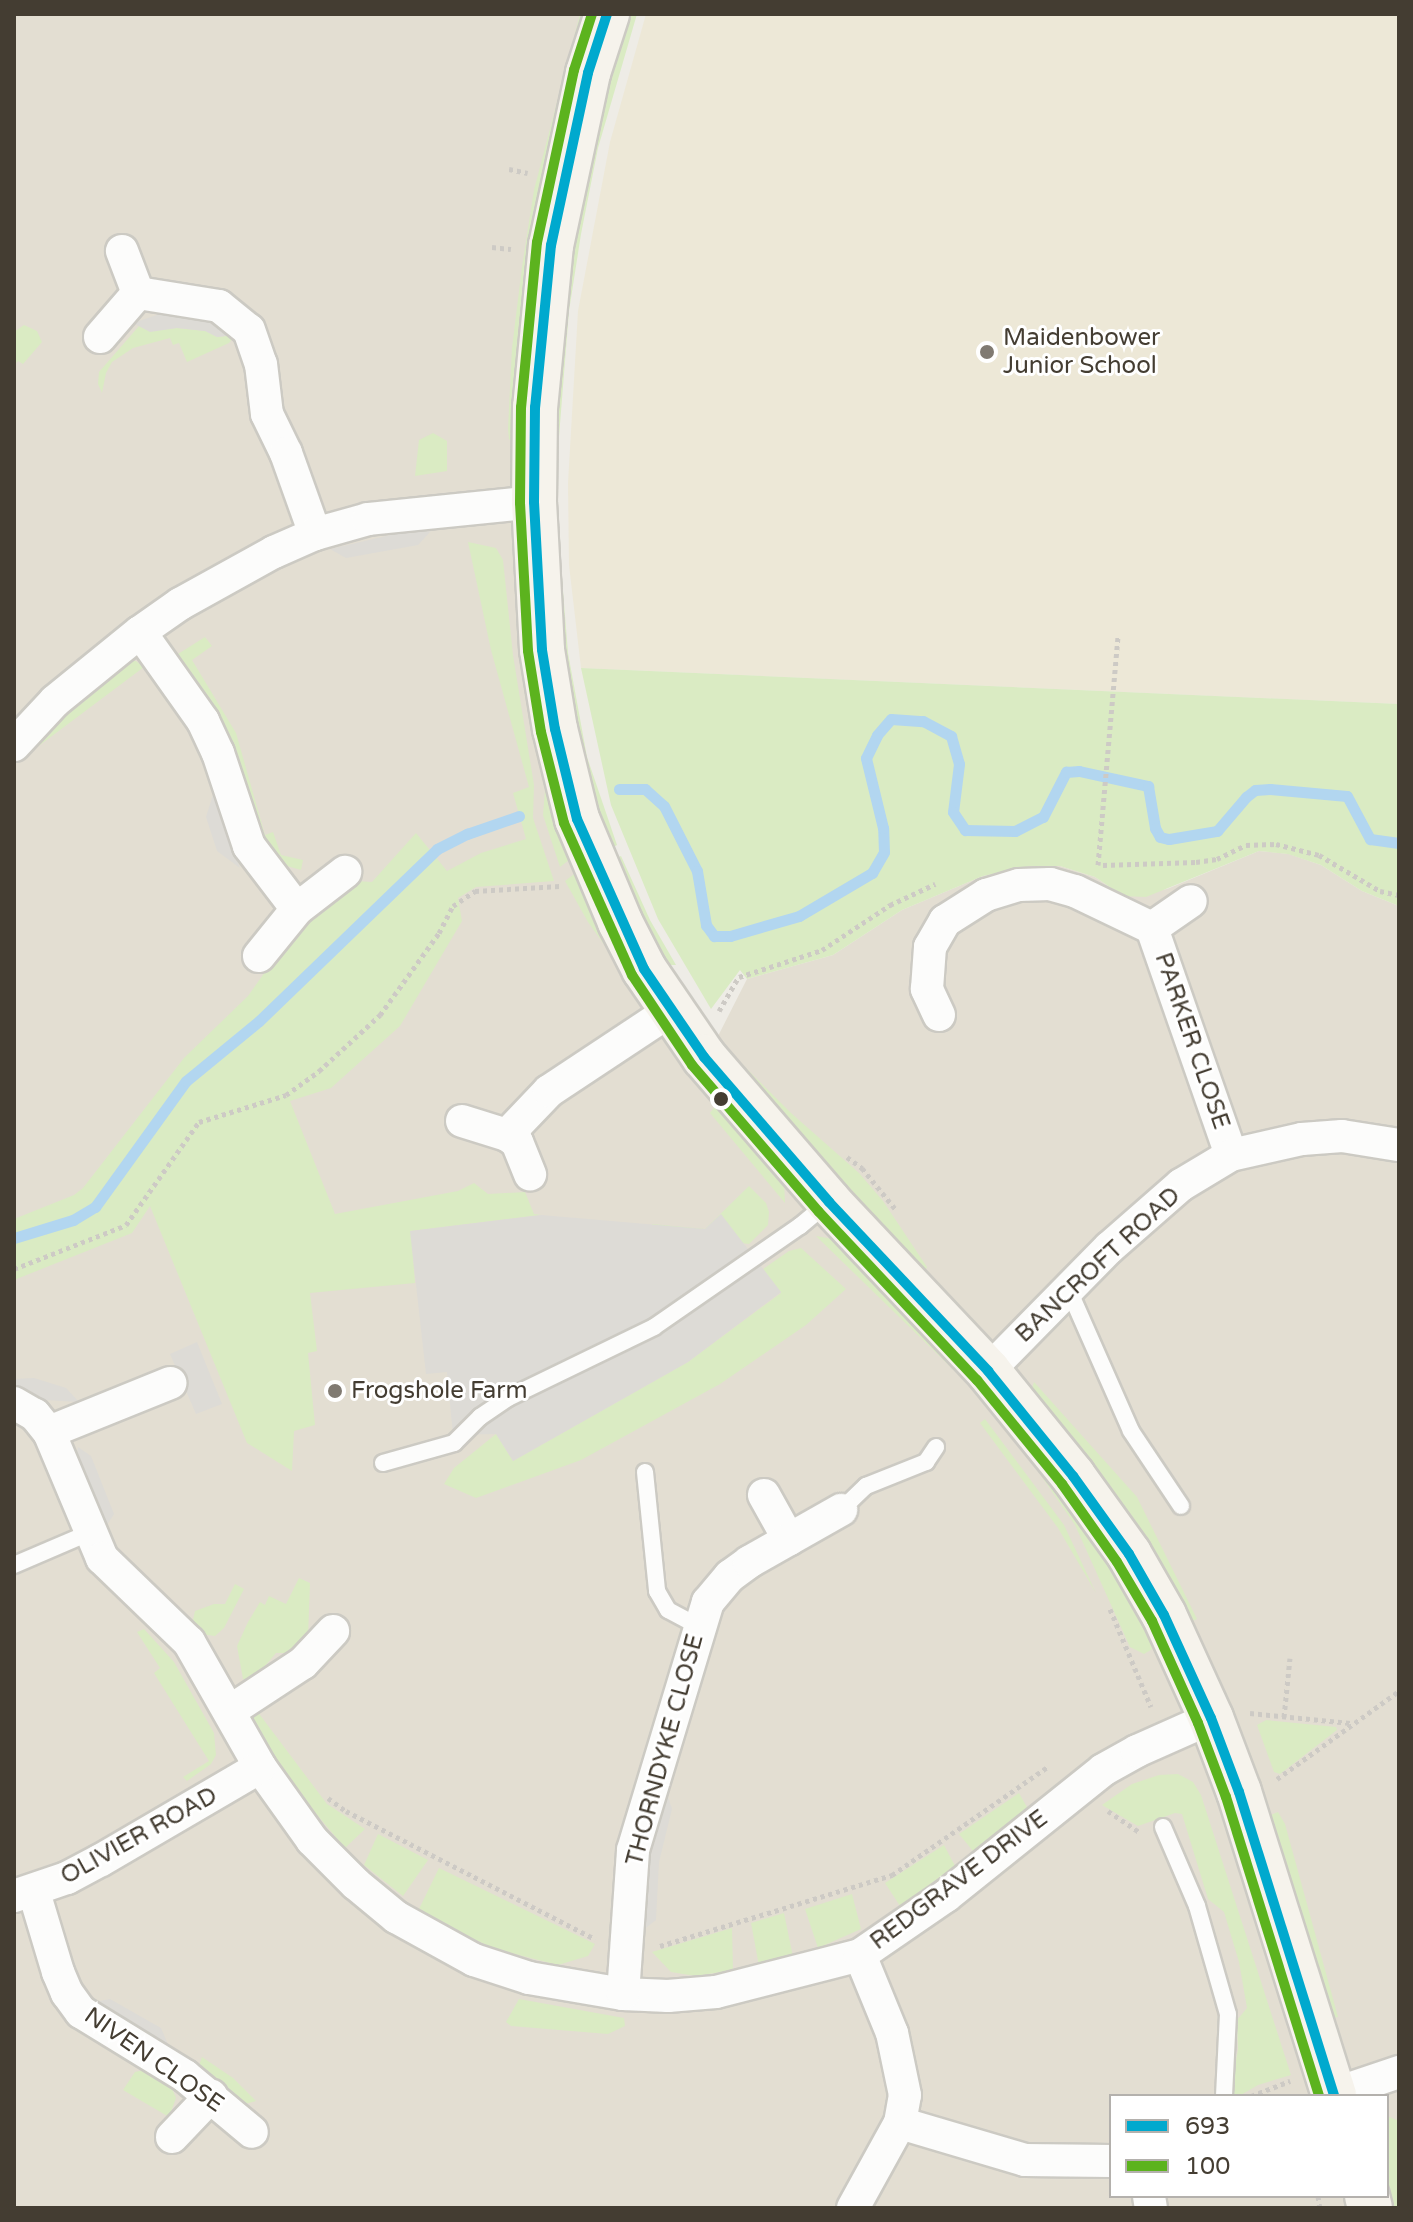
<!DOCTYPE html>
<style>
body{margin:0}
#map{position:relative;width:1413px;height:2222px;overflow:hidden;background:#eeece6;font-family:"Varela Round",sans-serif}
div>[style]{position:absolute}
.residential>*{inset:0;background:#e3ded2}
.education>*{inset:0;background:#ede8d7}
.green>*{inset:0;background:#daebc3}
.parking>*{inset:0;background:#dddbd6}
.stream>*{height:11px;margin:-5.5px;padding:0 5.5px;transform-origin:5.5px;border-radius:5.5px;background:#b2d6f0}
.path>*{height:5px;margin-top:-2.5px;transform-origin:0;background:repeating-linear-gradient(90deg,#cdcac5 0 4px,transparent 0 8px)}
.roads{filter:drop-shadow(2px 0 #cccac3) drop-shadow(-2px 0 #cccac3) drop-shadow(0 2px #cccac3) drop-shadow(0 -2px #cccac3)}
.lane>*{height:16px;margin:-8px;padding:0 8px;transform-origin:8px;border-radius:8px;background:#fcfcfb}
.street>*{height:32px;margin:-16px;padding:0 16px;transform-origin:16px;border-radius:16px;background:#fcfcfb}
.secondary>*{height:44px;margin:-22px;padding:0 22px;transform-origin:22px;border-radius:22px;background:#f6f3ec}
.bus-1>*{height:10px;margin:-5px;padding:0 5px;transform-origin:5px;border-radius:5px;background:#00a9ce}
.bus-2>*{height:10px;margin:-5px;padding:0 5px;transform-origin:5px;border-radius:5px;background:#5cb31e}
.dots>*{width:22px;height:22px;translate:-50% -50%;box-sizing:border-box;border:4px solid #fff;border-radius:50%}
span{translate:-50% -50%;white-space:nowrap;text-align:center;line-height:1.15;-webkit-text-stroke:6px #fff;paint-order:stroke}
.poi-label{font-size:24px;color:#443d32}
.left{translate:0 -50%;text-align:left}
.street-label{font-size:24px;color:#443d32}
.frame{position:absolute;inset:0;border:16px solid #443d32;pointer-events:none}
.legend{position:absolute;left:1109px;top:2094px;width:280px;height:104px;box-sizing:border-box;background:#fff;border:2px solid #b4b1ad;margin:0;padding:10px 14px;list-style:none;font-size:24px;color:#443d32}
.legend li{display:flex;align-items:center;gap:16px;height:40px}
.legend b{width:40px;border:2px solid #b4b1ad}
</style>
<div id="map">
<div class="residential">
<div style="clip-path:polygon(evenodd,14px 14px,586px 14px,516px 446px,514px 551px,523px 653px,603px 930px,961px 1316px,716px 1040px,747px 979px,833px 955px,902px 910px,983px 876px,1031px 866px,1060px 866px,1095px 877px,1123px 896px,1167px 889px,1259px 851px,1289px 854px,1321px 865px,1362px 891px,1399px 906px,1399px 2208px,14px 2208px,14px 14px,1111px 2096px,1387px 2096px,1387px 2196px,1111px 2196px,1111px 2096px)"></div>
</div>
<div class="education">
<div style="clip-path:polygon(646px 14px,1399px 14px,1399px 704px,581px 668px,569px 565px,568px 483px,578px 311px,610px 142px)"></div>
</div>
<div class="green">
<div style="clip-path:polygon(580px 14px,586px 14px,516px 446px,509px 439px,508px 429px,512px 348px,522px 267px,534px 190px)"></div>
<div style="clip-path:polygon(630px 14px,637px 14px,598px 148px,581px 234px,569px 311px,558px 449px,551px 448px,563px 309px,575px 233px,606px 92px)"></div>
<div style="clip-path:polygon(24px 325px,37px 331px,42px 342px,23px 364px,18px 361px,14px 365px,14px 332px)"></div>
<div style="clip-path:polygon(139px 326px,150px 331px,177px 328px,206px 331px,217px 337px,235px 335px,229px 343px,187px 362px,179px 343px,173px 345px,170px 338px,133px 348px,112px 362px,106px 373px,102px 393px,98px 384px,99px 372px)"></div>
<div style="clip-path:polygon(433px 433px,447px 441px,447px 471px,415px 476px,419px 440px)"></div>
<div style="clip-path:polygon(558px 455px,557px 516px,568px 653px,587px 757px,617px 845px,610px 849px,593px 806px,561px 655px,550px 456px)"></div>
<div style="clip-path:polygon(468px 542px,496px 548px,503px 560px,513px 655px,534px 785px,533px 818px,554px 881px,476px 887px,458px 898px,462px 921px,400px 1026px,331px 1088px,290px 1101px,335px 1214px,458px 1191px,474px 1183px,488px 1194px,525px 1192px,534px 1214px,541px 1215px,411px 1231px,415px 1283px,310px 1293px,317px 1351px,308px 1353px,315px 1425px,294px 1431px,292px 1471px,247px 1443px,150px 1206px,132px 1233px,14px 1280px,14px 1219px,74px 1195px,83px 1188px,184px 1058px,248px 996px,294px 931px,356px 881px,372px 882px,416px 833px,447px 871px,481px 853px,526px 839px,513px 793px,529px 787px,491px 650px)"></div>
<div style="clip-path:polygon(205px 637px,212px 646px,192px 660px,236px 733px,265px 835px,273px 832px,281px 855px,303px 860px,301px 870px,280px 864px,262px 842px,225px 730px,178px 654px)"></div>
<div style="clip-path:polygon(127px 661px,136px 661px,144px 667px,20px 760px,118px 665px)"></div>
<div style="clip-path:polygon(581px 668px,1399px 704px,1399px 906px,1362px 891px,1321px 865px,1288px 854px,1259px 851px,1146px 897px,1123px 896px,1095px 877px,1060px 866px,1031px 866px,983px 876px,902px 910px,833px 955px,747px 979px,740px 970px,711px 1009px,658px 919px,611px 805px)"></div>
<div style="clip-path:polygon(546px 777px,573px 857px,560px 867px,543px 815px)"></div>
<div style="clip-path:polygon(621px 856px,650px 920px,676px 965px,667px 965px,651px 938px,614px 859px)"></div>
<div style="clip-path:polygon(578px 871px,628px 978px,588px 922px,565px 881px)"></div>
<div style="clip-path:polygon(728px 1050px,791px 1113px,859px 1173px,883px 1201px,927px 1267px,924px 1273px,724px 1053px)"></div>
<div style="clip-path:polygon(717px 1104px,784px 1180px,785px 1203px,710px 1113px)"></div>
<div style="clip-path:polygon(749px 1186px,766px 1203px,769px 1212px,768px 1225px,749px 1244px,653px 1232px,652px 1224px,705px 1229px)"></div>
<div style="clip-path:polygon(816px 1236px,833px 1239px,942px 1344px,1085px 1519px,1159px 1645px,1144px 1654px,1130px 1647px,1075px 1525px,1026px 1454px,970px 1386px)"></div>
<div style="clip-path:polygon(801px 1248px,846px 1289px,806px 1325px,720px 1384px,581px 1460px,476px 1498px,444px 1484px,454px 1468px,496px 1434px,513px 1461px,688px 1362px,781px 1293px,763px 1269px,789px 1251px)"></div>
<div style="clip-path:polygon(1034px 1382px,1137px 1497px,1197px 1619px,1188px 1623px,1030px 1394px)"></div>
<div style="clip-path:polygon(985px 1419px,1064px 1525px,1096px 1593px,1058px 1528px,980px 1423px)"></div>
<div style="clip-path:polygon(299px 1578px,310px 1583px,308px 1637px,293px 1653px,276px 1653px,255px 1678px,248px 1681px,243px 1679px,237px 1646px,248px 1622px,260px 1602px,265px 1605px,269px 1596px,286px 1604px)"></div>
<div style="clip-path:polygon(235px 1584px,244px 1589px,224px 1628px,215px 1636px,200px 1634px,193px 1620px,195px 1611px,214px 1604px,225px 1604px)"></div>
<div style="clip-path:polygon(144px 1629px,174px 1662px,214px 1733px,216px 1755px,211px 1764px,187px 1781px,183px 1777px,209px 1761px,154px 1673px,160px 1668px,137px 1632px)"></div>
<div style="clip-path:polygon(257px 1711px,327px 1804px,365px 1829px,345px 1848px,285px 1777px,249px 1714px)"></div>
<div style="clip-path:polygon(1266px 1720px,1336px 1727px,1337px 1730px,1280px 1774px,1274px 1772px,1257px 1725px)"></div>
<div style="clip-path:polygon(1178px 1774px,1193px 1782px,1201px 1795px,1291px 2075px,1258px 2085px,1239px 2096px,1230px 2096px,1238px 2049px,1237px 2020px,1247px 2008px,1239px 1962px,1224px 1912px,1208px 1899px,1182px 1814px,1175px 1813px,1138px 1826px,1102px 1805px,1132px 1784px,1159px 1775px)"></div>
<div style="clip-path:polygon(1019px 1793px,1028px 1809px,973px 1851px,959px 1834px)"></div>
<div style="clip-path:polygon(1278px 1812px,1285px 1824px,1338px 2017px,1330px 2018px,1268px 1816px)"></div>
<div style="clip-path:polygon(378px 1834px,428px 1860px,403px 1896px,364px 1865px)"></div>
<div style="clip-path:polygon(944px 1845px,955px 1866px,900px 1906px,885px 1883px)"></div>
<div style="clip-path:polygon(439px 1868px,595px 1944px,588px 1956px,558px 1965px,499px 1950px,463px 1935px,419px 1909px)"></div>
<div style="clip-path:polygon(852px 1894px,861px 1929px,818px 1948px,805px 1909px)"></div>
<div style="clip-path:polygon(784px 1913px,793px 1957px,759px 1966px,751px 1923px)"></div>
<div style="clip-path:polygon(732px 1928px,733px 1970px,696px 1976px,683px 1974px,671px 1972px,652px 1952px)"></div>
<div style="clip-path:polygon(519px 1999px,624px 2018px,625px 2026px,608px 2034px,511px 2026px,506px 2022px)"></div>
<div style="clip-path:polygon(202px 2057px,233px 2078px,256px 2101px,242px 2105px,198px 2068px)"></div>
<div style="clip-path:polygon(148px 2069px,170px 2084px,176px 2098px,169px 2117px,123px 2090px,135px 2072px)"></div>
<div style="clip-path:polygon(1387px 2116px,1399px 2121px,1399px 2208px,1389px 2208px,1387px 2196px)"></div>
</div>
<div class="parking">
<div style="clip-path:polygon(179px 313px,216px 321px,235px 335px,217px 337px,205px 331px,177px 328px,150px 332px,133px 323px,160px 314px)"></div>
<div style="clip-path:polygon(431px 531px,418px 545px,346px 558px,330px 549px,399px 533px)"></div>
<div style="clip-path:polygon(215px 788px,219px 811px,240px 868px,217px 851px,206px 817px)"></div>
<div style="clip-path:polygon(721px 1214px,781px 1292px,688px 1362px,513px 1461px,496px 1434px,453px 1435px,447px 1372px,426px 1374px,410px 1231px,541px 1215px,705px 1229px)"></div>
<div style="clip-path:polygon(197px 1342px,222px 1404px,196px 1414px,170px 1354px)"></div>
<div style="clip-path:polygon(34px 1378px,66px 1388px,79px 1402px,45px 1400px,14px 1385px,14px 1379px)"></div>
<div style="clip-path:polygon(78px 1447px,91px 1456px,114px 1514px,104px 1530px,76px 1457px)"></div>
<div style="clip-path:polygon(665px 1787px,672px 1809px,659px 1862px,656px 1920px,643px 1930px,645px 1869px)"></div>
<div style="clip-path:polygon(110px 1999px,161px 2028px,170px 2049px,90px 2003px)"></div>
</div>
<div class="stream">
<div style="left:619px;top:789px;width:26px"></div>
<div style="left:645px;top:789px;width:25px;rotate:42deg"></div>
<div style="left:664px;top:806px;width:73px;rotate:63.1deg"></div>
<div style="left:697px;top:871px;width:55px;rotate:80.5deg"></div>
<div style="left:706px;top:925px;width:14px;rotate:54deg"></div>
<div style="left:714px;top:936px;width:16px"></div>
<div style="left:730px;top:936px;width:72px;rotate:-16.2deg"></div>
<div style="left:799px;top:916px;width:85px;rotate:-30.5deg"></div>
<div style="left:872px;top:873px;width:24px;rotate:-60deg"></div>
<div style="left:884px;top:852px;width:24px;rotate:-92deg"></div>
<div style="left:883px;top:828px;width:72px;rotate:-103.7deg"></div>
<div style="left:866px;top:758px;width:25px;rotate:-64deg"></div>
<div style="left:877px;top:735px;width:21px;rotate:-49deg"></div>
<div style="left:891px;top:719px;width:32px;rotate:4deg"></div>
<div style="left:923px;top:721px;width:32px;rotate:28deg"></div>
<div style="left:951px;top:736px;width:29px;rotate:74deg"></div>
<div style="left:959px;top:764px;width:48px;rotate:97.1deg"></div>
<div style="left:953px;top:812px;width:22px;rotate:56deg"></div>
<div style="left:965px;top:830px;width:50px;rotate:1.1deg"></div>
<div style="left:1015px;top:831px;width:31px;rotate:-27deg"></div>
<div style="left:1043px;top:817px;width:51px;rotate:-62.9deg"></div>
<div style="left:1066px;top:772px;width:13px;rotate:-4deg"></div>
<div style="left:1079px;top:771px;width:71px;rotate:12.3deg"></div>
<div style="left:1148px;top:786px;width:43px;rotate:80.5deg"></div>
<div style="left:1155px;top:828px;width:10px;rotate:61deg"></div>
<div style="left:1160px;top:837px;width:9px;rotate:13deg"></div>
<div style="left:1169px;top:839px;width:49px;rotate:-9.5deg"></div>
<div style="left:1217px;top:831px;width:45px;rotate:-49.5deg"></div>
<div style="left:1246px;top:797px;width:11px;rotate:-38deg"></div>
<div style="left:1255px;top:790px;width:15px;rotate:-4deg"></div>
<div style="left:1270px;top:789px;width:77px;rotate:5.2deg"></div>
<div style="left:1347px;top:796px;width:49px;rotate:61.9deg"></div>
<div style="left:1370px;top:839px;width:29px;rotate:8deg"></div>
<div style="left:14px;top:1238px;width:62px;rotate:-17deg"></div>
<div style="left:73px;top:1220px;width:26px;rotate:-31deg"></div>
<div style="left:95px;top:1207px;width:155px;rotate:-54.2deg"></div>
<div style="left:186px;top:1081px;width:94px;rotate:-39.4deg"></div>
<div style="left:259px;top:1021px;width:248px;rotate:-44deg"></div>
<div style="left:437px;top:849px;width:34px;rotate:-27deg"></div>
<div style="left:467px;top:834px;width:55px;rotate:-19.1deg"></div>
</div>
<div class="path">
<div style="left:509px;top:169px;width:19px;rotate:12deg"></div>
<div style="left:492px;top:247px;width:19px;rotate:6deg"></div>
<div style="left:1098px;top:865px;width:229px;rotate:-85deg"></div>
<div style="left:1103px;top:865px;width:93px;rotate:-1.8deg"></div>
<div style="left:1196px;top:862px;width:21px;rotate:-8deg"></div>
<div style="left:1217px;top:859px;width:32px;rotate:-26deg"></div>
<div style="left:1246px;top:845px;width:30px;rotate:-2deg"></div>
<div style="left:1276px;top:844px;width:44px;rotate:14.3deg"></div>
<div style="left:1319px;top:855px;width:71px;rotate:30.5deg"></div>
<div style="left:1380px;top:891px;width:19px;rotate:12deg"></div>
<div style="left:719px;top:1011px;width:39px;rotate:-60deg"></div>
<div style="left:739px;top:977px;width:87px;rotate:-18deg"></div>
<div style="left:822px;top:950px;width:82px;rotate:-33.5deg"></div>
<div style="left:890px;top:905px;width:50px;rotate:-25deg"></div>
<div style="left:847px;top:1157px;width:19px;rotate:36deg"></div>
<div style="left:862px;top:1168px;width:55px;rotate:50.9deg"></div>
<div style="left:14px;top:1269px;width:120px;rotate:-21.4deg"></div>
<div style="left:126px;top:1225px;width:126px;rotate:-54.7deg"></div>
<div style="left:199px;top:1122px;width:91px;rotate:-17.2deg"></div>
<div style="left:286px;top:1095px;width:41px;rotate:-36deg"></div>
<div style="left:319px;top:1071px;width:83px;rotate:-42.6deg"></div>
<div style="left:380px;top:1015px;width:101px;rotate:-54.3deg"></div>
<div style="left:439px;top:933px;width:30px;rotate:-63deg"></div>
<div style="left:453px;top:906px;width:27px;rotate:-34deg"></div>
<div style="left:475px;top:891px;width:85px;rotate:-3.4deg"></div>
<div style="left:1110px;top:1609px;width:106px;rotate:67.3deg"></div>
<div style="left:1250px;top:1713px;width:101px;rotate:5.7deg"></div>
<div style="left:1284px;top:1717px;width:59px;rotate:-84.2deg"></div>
<div style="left:1277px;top:1779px;width:150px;rotate:-35.8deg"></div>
<div style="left:328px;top:1798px;width:22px;rotate:36deg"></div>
<div style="left:346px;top:1811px;width:280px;rotate:27.2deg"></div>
<div style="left:1108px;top:1811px;width:37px;rotate:34deg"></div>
<div style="left:660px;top:1946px;width:243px;rotate:-17deg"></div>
<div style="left:892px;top:1875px;width:191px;rotate:-34.8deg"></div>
<div style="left:1251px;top:2096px;width:42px;rotate:-21deg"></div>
<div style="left:1318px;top:2196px;width:12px;rotate:81deg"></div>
</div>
<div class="roads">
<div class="lane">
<div style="left:1068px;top:1288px;width:156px;rotate:66.2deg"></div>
<div style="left:1131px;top:1431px;width:90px;rotate:56.3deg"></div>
<div style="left:383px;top:1463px;width:74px;rotate:-15.7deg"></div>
<div style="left:454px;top:1443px;width:37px;rotate:-45deg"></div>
<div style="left:480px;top:1417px;width:34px;rotate:-34deg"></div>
<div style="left:508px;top:1398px;width:162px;rotate:-25.9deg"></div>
<div style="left:654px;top:1327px;width:178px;rotate:-34.7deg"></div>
<div style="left:800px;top:1226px;width:38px;rotate:-40deg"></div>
<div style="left:645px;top:1472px;width:120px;rotate:84.2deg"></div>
<div style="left:657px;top:1591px;width:22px;rotate:60deg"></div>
<div style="left:668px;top:1610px;width:34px;rotate:28deg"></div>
<div style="left:841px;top:1510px;width:35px;rotate:-44deg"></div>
<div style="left:866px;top:1486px;width:65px;rotate:-21.8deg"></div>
<div style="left:926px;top:1462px;width:18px;rotate:-56deg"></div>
<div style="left:14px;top:1565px;width:84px;rotate:-23.2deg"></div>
<div style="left:1163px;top:1827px;width:86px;rotate:66.7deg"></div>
<div style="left:1197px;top:1906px;width:112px;rotate:74deg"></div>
<div style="left:1228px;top:2014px;width:82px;rotate:92.8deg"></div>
</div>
<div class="street">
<div style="left:138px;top:293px;width:82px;rotate:9.1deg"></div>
<div style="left:219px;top:306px;width:38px;rotate:39deg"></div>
<div style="left:249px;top:330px;width:36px;rotate:71deg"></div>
<div style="left:261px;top:364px;width:50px;rotate:83.2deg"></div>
<div style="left:267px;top:414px;width:43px;rotate:64deg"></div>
<div style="left:286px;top:453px;width:86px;rotate:70.3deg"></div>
<div style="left:100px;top:337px;width:58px;rotate:-49.2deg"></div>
<div style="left:138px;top:293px;width:45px;rotate:-110.9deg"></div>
<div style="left:140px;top:632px;width:109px;rotate:54.7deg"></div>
<div style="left:203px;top:721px;width:35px;rotate:65deg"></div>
<div style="left:218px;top:753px;width:98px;rotate:71.6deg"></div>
<div style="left:249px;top:846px;width:79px;rotate:52.7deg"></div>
<div style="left:14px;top:745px;width:60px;rotate:-47deg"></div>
<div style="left:55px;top:701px;width:109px;rotate:-39.1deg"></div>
<div style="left:140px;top:632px;width:49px;rotate:-35deg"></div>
<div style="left:180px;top:604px;width:107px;rotate:-29deg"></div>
<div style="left:274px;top:552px;width:45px;rotate:-23.7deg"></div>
<div style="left:315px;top:534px;width:55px;rotate:-15.8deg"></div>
<div style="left:368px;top:519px;width:167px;rotate:-5.8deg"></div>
<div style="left:1152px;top:928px;width:240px;rotate:70.8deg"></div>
<div style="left:259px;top:956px;width:60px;rotate:-51deg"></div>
<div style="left:297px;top:909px;width:61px;rotate:-37.6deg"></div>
<div style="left:939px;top:1015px;width:29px;rotate:-115deg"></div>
<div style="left:927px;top:989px;width:42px;rotate:-85.9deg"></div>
<div style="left:930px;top:947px;width:30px;rotate:-60deg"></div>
<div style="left:945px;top:921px;width:49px;rotate:-32.4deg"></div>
<div style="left:986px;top:895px;width:34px;rotate:-17deg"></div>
<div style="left:1019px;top:885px;width:31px;rotate:-2deg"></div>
<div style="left:1050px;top:884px;width:26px;rotate:16deg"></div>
<div style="left:1075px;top:891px;width:85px;rotate:25.7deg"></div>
<div style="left:1152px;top:928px;width:47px;rotate:-34.7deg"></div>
<div style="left:462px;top:1121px;width:47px;rotate:17.3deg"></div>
<div style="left:507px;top:1135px;width:12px;rotate:35deg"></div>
<div style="left:517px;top:1142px;width:35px;rotate:68deg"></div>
<div style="left:507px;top:1135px;width:61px;rotate:-46.3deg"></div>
<div style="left:549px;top:1091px;width:145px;rotate:-33.5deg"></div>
<div style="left:988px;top:1371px;width:173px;rotate:-45.5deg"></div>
<div style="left:1109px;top:1248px;width:96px;rotate:-41.2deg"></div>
<div style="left:1181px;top:1185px;width:58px;rotate:-31deg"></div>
<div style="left:1231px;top:1155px;width:73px;rotate:-12.7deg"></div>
<div style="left:1302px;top:1139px;width:40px;rotate:-4.3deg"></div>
<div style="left:1342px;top:1136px;width:58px;rotate:9deg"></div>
<div style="left:14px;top:1403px;width:24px;rotate:30deg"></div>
<div style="left:35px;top:1415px;width:22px;rotate:51deg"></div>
<div style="left:49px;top:1432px;width:137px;rotate:67.2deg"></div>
<div style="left:102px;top:1558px;width:121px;rotate:44deg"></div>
<div style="left:189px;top:1642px;width:144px;rotate:60.4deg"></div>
<div style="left:260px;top:1767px;width:90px;rotate:54.5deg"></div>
<div style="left:312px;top:1840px;width:62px;rotate:45deg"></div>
<div style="left:356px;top:1884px;width:52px;rotate:39.5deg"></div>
<div style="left:396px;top:1917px;width:89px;rotate:28.9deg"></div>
<div style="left:474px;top:1960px;width:58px;rotate:18.1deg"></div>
<div style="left:529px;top:1978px;width:95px;rotate:9.7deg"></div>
<div style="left:623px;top:1994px;width:45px;rotate:2.5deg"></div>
<div style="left:668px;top:1996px;width:48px;rotate:-4.8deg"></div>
<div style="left:716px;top:1992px;width:149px;rotate:-14.4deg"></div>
<div style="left:860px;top:1955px;width:104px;rotate:-34.5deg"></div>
<div style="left:946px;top:1896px;width:201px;rotate:-38.7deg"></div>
<div style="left:1103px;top:1770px;width:39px;rotate:-29deg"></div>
<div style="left:1137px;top:1751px;width:81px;rotate:-24deg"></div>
<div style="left:49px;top:1432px;width:131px;rotate:-22deg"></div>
<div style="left:764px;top:1495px;width:51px;rotate:60.9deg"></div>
<div style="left:230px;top:1711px;width:87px;rotate:-33.3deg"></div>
<div style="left:303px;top:1663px;width:44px;rotate:-46.8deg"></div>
<div style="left:34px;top:1892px;width:84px;rotate:73.3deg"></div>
<div style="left:58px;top:1972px;width:23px;rotate:67deg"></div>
<div style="left:67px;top:1993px;width:24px;rotate:54deg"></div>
<div style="left:81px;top:2012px;width:122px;rotate:31.6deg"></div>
<div style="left:185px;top:2076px;width:87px;rotate:39.9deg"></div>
<div style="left:14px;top:1896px;width:56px;rotate:-18.8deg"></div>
<div style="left:67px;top:1878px;width:38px;rotate:-28deg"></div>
<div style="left:101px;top:1860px;width:184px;rotate:-30.3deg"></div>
<div style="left:623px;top:1994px;width:144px;rotate:-86deg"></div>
<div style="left:633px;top:1850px;width:259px;rotate:-73.2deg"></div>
<div style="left:708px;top:1602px;width:34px;rotate:-50deg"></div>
<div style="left:730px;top:1576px;width:24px;rotate:-36deg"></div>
<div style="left:749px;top:1562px;width:106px;rotate:-29.5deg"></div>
<div style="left:1334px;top:2094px;width:69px;rotate:-18.7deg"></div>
<div style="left:900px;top:2123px;width:130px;rotate:16.5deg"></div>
<div style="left:1025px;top:2160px;width:86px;rotate:0.7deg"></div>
<div style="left:172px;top:2137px;width:57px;rotate:-46.4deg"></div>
<div style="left:1149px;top:2196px;width:12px;rotate:81deg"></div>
<div style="left:853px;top:2208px;width:97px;rotate:-61.1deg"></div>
<div style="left:900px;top:2123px;width:28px;rotate:-80deg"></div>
<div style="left:905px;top:2095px;width:63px;rotate:-101.8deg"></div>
<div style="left:892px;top:2033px;width:84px;rotate:-112.3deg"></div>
</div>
<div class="secondary">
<div style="left:607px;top:14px;width:62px;rotate:107.9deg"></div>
<div style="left:588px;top:73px;width:176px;rotate:102.1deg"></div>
<div style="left:551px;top:245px;width:163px;rotate:95.6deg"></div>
<div style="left:535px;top:407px;width:95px;rotate:90.6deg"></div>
<div style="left:534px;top:502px;width:148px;rotate:86.9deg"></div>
<div style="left:542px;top:650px;width:80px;rotate:80.7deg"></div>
<div style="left:555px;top:729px;width:93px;rotate:76.3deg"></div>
<div style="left:577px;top:819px;width:112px;rotate:67.3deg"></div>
<div style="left:620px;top:922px;width:53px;rotate:62.9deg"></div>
<div style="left:644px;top:969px;width:107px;rotate:55.7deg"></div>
<div style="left:704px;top:1057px;width:191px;rotate:49.2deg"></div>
<div style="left:829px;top:1202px;width:232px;rotate:46.7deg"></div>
<div style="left:988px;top:1371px;width:135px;rotate:51deg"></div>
<div style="left:1073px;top:1476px;width:96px;rotate:54.3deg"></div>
<div style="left:1129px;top:1554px;width:70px;rotate:60.2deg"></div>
<div style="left:1164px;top:1615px;width:113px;rotate:65.5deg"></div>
<div style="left:1211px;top:1718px;width:79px;rotate:69.3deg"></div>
<div style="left:1239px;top:1792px;width:318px;rotate:72.6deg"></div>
<div style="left:1367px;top:2196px;width:12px;rotate:76deg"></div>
</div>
</div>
<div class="bus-1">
<div style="left:607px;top:14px;width:62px;rotate:107.9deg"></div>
<div style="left:588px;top:73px;width:176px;rotate:102.1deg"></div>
<div style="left:551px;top:245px;width:163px;rotate:95.6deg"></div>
<div style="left:535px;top:407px;width:95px;rotate:90.6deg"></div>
<div style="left:534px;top:502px;width:148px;rotate:86.9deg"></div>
<div style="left:542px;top:650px;width:80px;rotate:80.7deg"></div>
<div style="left:555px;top:729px;width:93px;rotate:76.3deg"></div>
<div style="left:577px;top:819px;width:164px;rotate:65.9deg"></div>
<div style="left:644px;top:969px;width:107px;rotate:55.7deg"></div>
<div style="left:704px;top:1057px;width:191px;rotate:49.2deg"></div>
<div style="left:829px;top:1202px;width:232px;rotate:46.7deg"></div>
<div style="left:988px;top:1371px;width:135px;rotate:51deg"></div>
<div style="left:1073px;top:1476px;width:96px;rotate:54.3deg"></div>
<div style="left:1129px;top:1554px;width:70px;rotate:60.2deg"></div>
<div style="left:1164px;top:1615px;width:113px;rotate:65.5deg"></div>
<div style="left:1211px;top:1718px;width:79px;rotate:69.3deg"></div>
<div style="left:1239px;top:1792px;width:318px;rotate:72.6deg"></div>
</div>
<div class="bus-2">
<div style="left:592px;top:14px;width:59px;rotate:107.8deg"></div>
<div style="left:574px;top:70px;width:176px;rotate:102.1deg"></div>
<div style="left:537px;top:242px;width:166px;rotate:95.5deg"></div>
<div style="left:521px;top:407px;width:96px;rotate:90.6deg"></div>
<div style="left:520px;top:503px;width:148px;rotate:86.9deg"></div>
<div style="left:528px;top:651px;width:82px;rotate:80.9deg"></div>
<div style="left:541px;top:732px;width:94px;rotate:75.8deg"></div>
<div style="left:564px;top:823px;width:167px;rotate:65.9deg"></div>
<div style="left:632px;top:975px;width:108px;rotate:56.3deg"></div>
<div style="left:692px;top:1065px;width:194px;rotate:49.2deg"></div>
<div style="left:819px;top:1212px;width:231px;rotate:46.8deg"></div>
<div style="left:977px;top:1380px;width:134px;rotate:50.7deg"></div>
<div style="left:1062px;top:1484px;width:95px;rotate:54.8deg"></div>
<div style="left:1117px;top:1562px;width:69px;rotate:59.3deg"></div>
<div style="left:1152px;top:1621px;width:112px;rotate:65.7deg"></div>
<div style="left:1198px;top:1723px;width:79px;rotate:69.3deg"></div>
<div style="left:1226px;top:1797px;width:313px;rotate:72.7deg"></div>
</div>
<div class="dots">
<div style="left:987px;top:352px;background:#807a71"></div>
<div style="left:721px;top:1099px;background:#443d32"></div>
<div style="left:335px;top:1391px;background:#807a71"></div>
</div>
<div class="poi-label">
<span class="left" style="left:1003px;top:352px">Maidenbower<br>Junior School</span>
<span class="left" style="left:351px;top:1391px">Frogshole Farm</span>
</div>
<div class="street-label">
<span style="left:1192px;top:1041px;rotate:71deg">PARKER CLOSE</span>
<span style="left:1098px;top:1265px;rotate:-43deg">BANCROFT ROAD</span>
<span style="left:665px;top:1750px;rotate:-75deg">THORNDYKE CLOSE</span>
<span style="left:139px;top:1836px;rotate:-29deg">OLIVIER ROAD</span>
<span style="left:959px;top:1880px;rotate:-37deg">REDGRAVE DRIVE</span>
<span style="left:154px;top:2060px;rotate:35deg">NIVEN CLOSE</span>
</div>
<div class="frame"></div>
<ul class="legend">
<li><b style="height:10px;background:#00a9ce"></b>693</li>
<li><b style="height:10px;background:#5cb31e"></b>100</li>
</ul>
</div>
